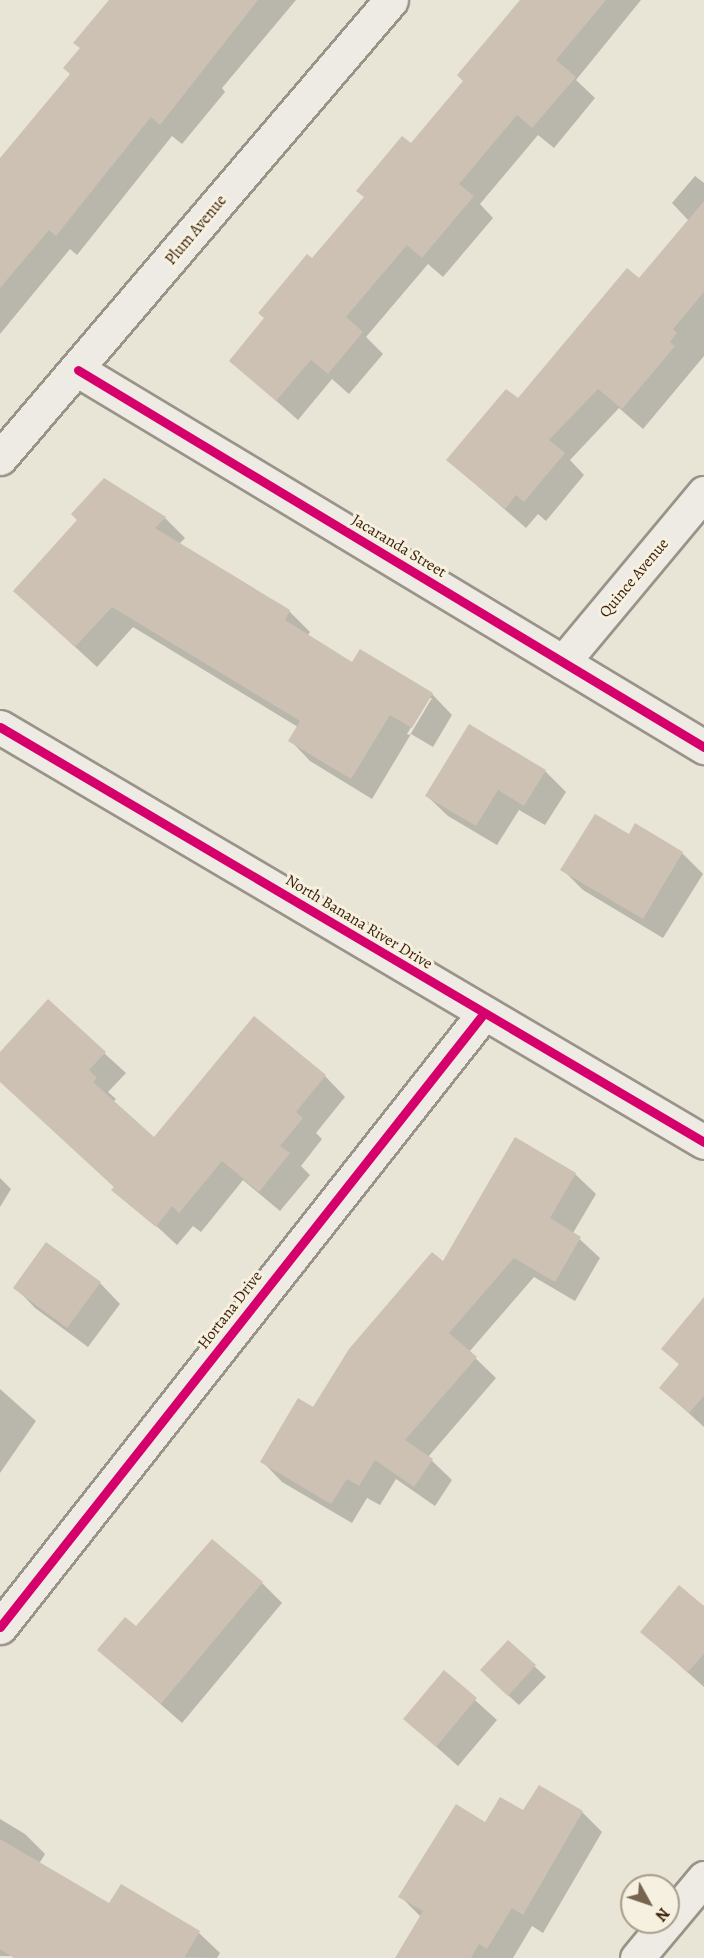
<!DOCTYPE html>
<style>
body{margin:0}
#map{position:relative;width:704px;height:1958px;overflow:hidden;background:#e8e4d6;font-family:Alegreya,serif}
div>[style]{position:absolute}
.shadow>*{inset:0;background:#0003}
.building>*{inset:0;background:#cdc1b3}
.roads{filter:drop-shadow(2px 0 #9a9388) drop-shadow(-2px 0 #9a9388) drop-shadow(0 2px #9a9388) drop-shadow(0 -2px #9a9388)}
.minor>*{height:33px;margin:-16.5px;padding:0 16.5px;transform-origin:16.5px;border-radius:16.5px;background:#edebe4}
.cycleway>*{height:9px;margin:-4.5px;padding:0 4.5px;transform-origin:4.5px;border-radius:4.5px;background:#d6006c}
span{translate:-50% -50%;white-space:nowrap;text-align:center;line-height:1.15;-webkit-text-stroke:6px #f5f0df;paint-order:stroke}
.street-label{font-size:16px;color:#3c1e08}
.north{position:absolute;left:620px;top:1874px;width:60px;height:60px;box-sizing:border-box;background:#f5f0df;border:2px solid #ab9c89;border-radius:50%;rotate:130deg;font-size:16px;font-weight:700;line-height:24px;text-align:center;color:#3c1e08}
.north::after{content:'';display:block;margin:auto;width:21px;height:27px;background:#786350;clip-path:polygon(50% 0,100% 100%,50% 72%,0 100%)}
</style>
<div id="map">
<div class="shadow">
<div style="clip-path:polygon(111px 0,296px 0,222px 88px,225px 92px,182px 144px,172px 136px,77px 255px,70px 249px,0 334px,0 161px,72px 75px,81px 49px)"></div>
<div style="clip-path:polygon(522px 0,641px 0,576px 80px,595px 98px,554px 148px,538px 135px,480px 204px,493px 218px,443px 277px,428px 264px,366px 337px,383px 354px,349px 394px,332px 379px,298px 420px,231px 361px,465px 81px)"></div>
<div style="clip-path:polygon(695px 176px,704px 183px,704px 356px,643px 429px,619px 408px,570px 460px,584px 475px,546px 521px,538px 514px,526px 528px,448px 460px,518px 400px,639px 280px,689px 221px,672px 203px)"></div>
<div style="clip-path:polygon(evenodd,165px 518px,185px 538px,179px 544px,289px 611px,310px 632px,307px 636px,353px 665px,432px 694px,452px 715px,433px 747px,411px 734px,372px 799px,310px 761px,290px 740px,298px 727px,133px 627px,97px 667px,36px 611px,165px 518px,428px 698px,432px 698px,410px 735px,407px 734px,428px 698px)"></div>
<div style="clip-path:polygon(545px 771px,566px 792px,545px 825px,519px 810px,497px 845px,448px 816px,427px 796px)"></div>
<div style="clip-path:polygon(629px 836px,682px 853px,703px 874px,663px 938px,583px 890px,562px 869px)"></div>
<div style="clip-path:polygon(48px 1002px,126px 1073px,108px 1092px,116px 1099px,113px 1102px,154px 1139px,325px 1076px,345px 1097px,316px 1133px,322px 1139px,301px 1166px,310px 1175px,280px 1211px,243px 1180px,201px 1232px,193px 1226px,177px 1245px,0 1081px,0 1054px)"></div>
<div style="clip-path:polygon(575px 1174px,596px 1194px,573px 1233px,600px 1258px,575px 1301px,534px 1277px,469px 1352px,496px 1378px,428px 1457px,452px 1480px,435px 1506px,396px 1479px,380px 1505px,367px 1498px,352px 1523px,282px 1482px,262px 1461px,314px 1410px,443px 1263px)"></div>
<div style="clip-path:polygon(0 1178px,11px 1189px,0 1207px)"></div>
<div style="clip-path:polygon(100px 1283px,120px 1304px,88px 1347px,35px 1308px,15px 1287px)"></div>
<div style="clip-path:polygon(704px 1314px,704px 1427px,661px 1388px,680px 1365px,663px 1348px)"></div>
<div style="clip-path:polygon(0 1389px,36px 1421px,0 1473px)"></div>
<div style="clip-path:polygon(262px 1583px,282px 1603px,182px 1723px,99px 1650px,136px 1628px)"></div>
<div style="clip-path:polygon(704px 1608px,704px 1687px,642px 1632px)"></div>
<div style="clip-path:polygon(508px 1642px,546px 1677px,519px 1705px,492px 1681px)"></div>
<div style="clip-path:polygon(445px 1673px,497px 1720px,458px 1766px,405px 1719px)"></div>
<div style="clip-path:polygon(582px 1812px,602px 1832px,543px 1933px,532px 1926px,513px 1958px,397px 1958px,421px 1917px,400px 1896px,524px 1813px)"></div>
<div style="clip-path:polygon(0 1819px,25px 1834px,45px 1854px,39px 1864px,109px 1905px,121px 1886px,199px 1933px,220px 1953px,217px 1958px,0 1956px)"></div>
</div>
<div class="building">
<div style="clip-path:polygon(109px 0,258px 0,160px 125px,151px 117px,56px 236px,49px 230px,0 288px,0 158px,70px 74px,63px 68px,80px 48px,73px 43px)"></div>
<div style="clip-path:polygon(520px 0,606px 0,556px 60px,576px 77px,532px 128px,517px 115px,459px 184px,474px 196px,422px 258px,407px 245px,346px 317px,363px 332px,328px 374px,311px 360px,276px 401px,229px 361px,264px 318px,258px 313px,307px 254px,312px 258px,364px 197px,356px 191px,402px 136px,411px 143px,463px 81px,457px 75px)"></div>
<div style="clip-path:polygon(704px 201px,704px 292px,673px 329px,677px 333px,670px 342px,675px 346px,622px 409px,598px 389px,549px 440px,565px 453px,524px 502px,516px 495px,505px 509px,446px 460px,506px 389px,518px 398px,627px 268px,639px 278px)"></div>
<div style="clip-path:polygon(104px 478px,166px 517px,155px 528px,290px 610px,285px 620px,352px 662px,360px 649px,433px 693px,412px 728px,390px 715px,351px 779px,288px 741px,300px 721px,112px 607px,75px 647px,13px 591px,77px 520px,71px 514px)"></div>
<div style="clip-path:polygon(469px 724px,546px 770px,524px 806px,498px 790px,476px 826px,425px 796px)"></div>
<div style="clip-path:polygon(595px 814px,629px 834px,635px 823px,683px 852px,643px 919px,560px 870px)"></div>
<div style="clip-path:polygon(48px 999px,106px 1052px,89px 1070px,97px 1078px,93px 1082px,154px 1137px,254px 1016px,326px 1075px,296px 1112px,303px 1118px,280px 1146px,290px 1153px,259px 1192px,222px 1161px,179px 1213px,172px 1206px,156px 1227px,111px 1190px,114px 1187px,0 1082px,0 1052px)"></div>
<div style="clip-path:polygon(515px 1137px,576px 1173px,550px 1218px,581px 1237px,555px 1282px,514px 1258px,449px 1333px,477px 1357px,405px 1440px,433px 1459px,414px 1487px,375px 1460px,359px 1486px,347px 1479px,331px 1504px,260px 1462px,298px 1398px,313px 1407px,349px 1349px,432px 1252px,443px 1261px)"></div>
<div style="clip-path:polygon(46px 1242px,101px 1282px,67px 1328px,13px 1288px)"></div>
<div style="clip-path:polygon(704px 1297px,704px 1396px,689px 1413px,659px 1388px,679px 1364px,661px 1349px)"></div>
<div style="clip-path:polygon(212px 1539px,263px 1582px,161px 1704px,97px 1650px,125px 1617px,136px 1626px)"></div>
<div style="clip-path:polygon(679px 1585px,704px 1606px,704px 1654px,688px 1672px,640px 1632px)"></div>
<div style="clip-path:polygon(508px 1640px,536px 1665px,508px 1696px,480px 1670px)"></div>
<div style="clip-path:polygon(444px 1670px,477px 1698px,436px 1747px,403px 1719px)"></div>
<div style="clip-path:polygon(539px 1785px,583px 1811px,523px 1915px,512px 1908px,487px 1949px,479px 1944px,471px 1958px,395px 1958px,423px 1911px,398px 1897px,456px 1804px,485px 1822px,500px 1797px,523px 1810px)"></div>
<div style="clip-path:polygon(0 1839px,109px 1903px,121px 1884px,200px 1931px,184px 1958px,14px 1958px,0 1949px)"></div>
</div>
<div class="roads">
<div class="minor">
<div style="left:78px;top:370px;width:731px;rotate:31.06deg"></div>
<div style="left:0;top:458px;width:602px;rotate:-49.51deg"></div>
<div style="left:563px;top:662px;width:220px;rotate:-50.2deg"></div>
<div style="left:0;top:727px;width:817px;rotate:30.52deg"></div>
<div style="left:0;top:1627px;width:782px;rotate:-51.75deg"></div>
<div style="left:668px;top:1921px;width:56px;rotate:-50.1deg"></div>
<div style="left:637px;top:1958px;width:47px;rotate:-50.2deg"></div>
</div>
</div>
<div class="cycleway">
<div style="left:78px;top:370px;width:731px;rotate:31.06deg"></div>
<div style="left:0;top:727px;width:817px;rotate:30.52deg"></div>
<div style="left:0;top:1627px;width:782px;rotate:-51.75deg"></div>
</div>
<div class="street-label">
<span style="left:196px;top:230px;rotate:-50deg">Plum Avenue</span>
<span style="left:399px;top:546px;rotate:31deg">Jacaranda Street</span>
<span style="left:634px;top:578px;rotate:-50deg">Quince Avenue</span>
<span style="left:359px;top:922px;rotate:31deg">North Banana River Drive</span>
<span style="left:230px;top:1310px;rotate:-52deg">Hortana Drive</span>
</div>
<div class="north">N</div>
</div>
